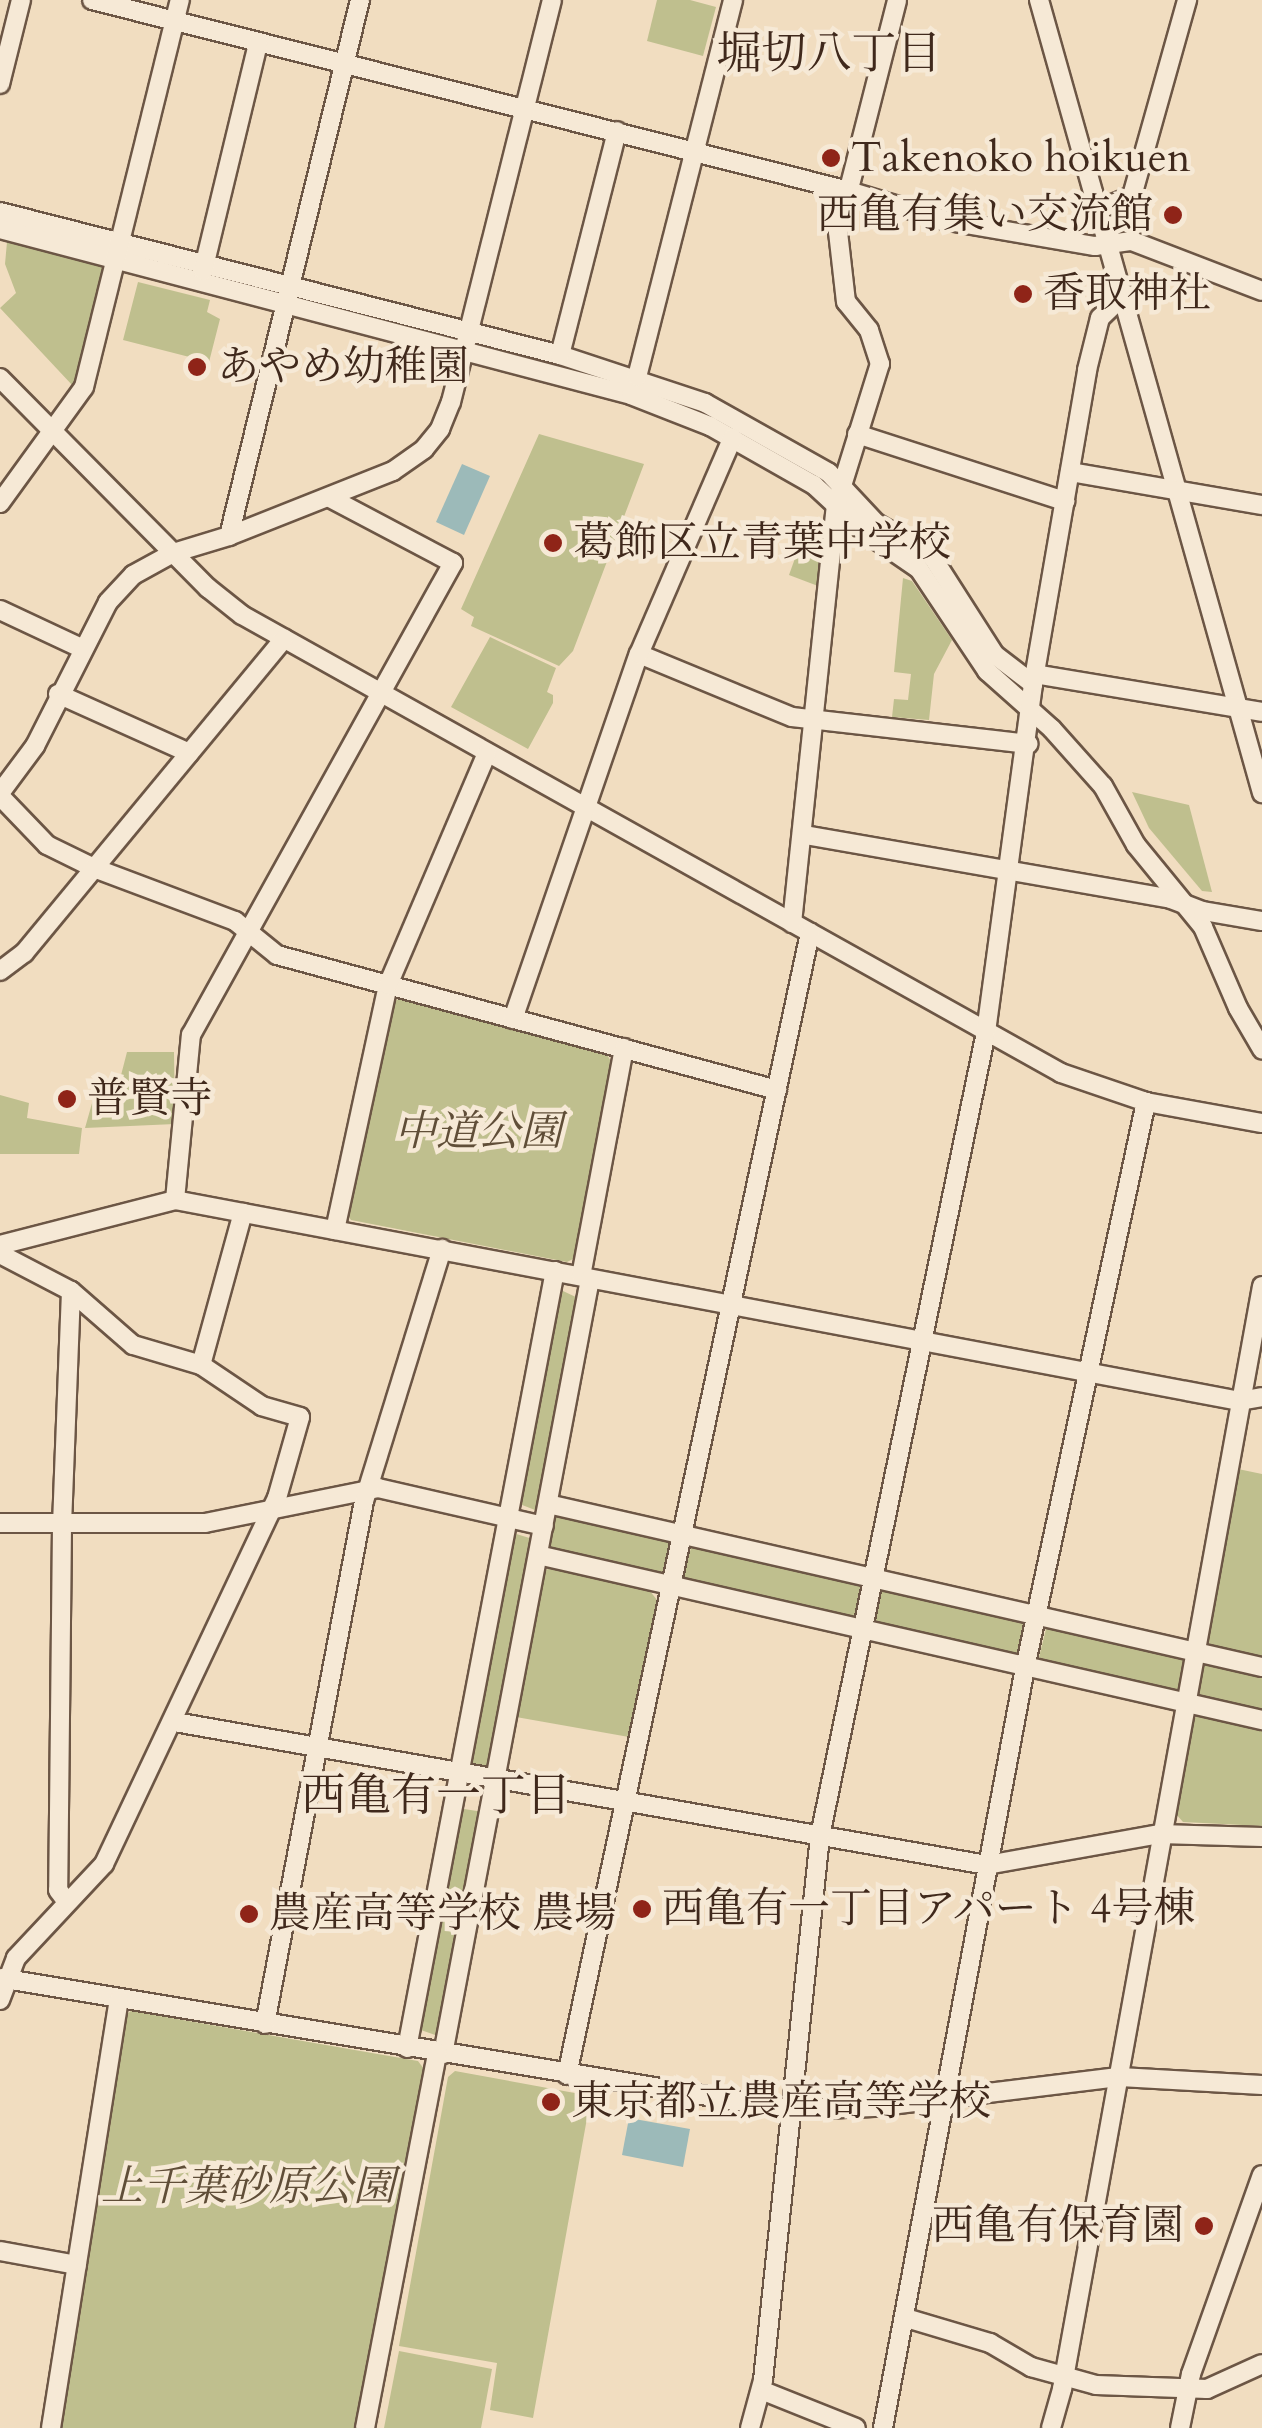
<!DOCTYPE html>
<meta charset="utf-8">
<style>
body{margin:0}
#map{position:relative;width:1262px;height:2428px;overflow:hidden;background:#f1ddc0;font-family:Cardo,"Noto Serif JP",serif}
div>[style]{position:absolute}
.green>*{inset:0;background:#bfbf8e}
.water>*{inset:0;background:#9cbab9}
.roads{filter:drop-shadow(2px 0 #6c5645) drop-shadow(-2px 0 #6c5645) drop-shadow(0 2px #6c5645) drop-shadow(0 -2px #6c5645)}
.minor>*{height:18px;margin:-9px;padding:0 9px;transform-origin:9px;border-radius:9px;background:#f6e9d6}
.dots>*{width:28px;height:28px;translate:-50% -50%;box-sizing:border-box;border:5px solid #f6e9d6;border-radius:50%}
span{translate:-50% -50%;white-space:nowrap;text-align:center;line-height:1.15;-webkit-text-stroke:9px #f6e9d6;paint-order:stroke}
.poi-label{font-size:42px;color:#40291c}
.left{translate:0 -50%;text-align:left}
.right{translate:-100% -50%;text-align:right}
.park-label{font-size:42px;color:#604e38;font-style:italic}
.neighbourhood-label{font-size:45px;color:#40291c}
</style>
<div id="map">
<div class="green">
<div style="clip-path:polygon(657px 0,690px 0,716px 7px,703px 56px,647px 41px)"></div>
<div style="clip-path:polygon(14px 238px,99px 261px,104px 271px,78px 382px,73px 386px,0 308px,16px 293px,5px 264px,7px 242px)"></div>
<div style="clip-path:polygon(138px 282px,210px 300px,207px 312px,220px 319px,209px 362px,123px 340px)"></div>
<div style="clip-path:polygon(539px 434px,644px 464px,573px 651px,559px 666px,471px 626px,474px 617px,461px 609px)"></div>
<div style="clip-path:polygon(803px 536px,824px 544px,818px 586px,789px 575px)"></div>
<div style="clip-path:polygon(903px 578px,912px 581px,952px 640px,934px 674px,929px 720px,892px 717px,894px 699px,908px 700px,911px 674px,894px 672px)"></div>
<div style="clip-path:polygon(490px 637px,556px 668px,547px 692px,553px 695px,553px 703px,528px 749px,451px 707px)"></div>
<div style="clip-path:polygon(1132px 792px,1189px 805px,1212px 892px,1202px 891px,1149px 828px)"></div>
<div style="clip-path:polygon(401px 997px,605px 1051px,613px 1065px,577px 1257px,567px 1262px,351px 1220px,346px 1213px,393px 1003px)"></div>
<div style="clip-path:polygon(127px 1052px,174px 1052px,175px 1124px,85px 1128px,98px 1082px,119px 1083px)"></div>
<div style="clip-path:polygon(0 1095px,29px 1103px,27px 1118px,82px 1128px,79px 1154px,0 1154px)"></div>
<div style="clip-path:polygon(563px 1291px,580px 1299px,540px 1506px,535px 1510px,517px 1503px,558px 1295px)"></div>
<div style="clip-path:polygon(1238px 1469px,1262px 1474px,1262px 1658px,1211px 1646px,1206px 1637px)"></div>
<div style="clip-path:polygon(564px 1513px,665px 1536px,670px 1544px,663px 1571px,655px 1575px,553px 1551px,549px 1546px,556px 1517px)"></div>
<div style="clip-path:polygon(513px 1533px,536px 1540px,489px 1768px,472px 1765px,467px 1759px)"></div>
<div style="clip-path:polygon(700px 1544px,857px 1581px,861px 1587px,855px 1614px,849px 1617px,689px 1582px,683px 1576px,691px 1548px)"></div>
<div style="clip-path:polygon(549px 1568px,650px 1591px,657px 1600px,629px 1737px,516px 1717px,542px 1574px)"></div>
<div style="clip-path:polygon(891px 1587px,1024px 1617px,1028px 1625px,1021px 1654px,1014px 1658px,878px 1626px,873px 1619px,880px 1592px)"></div>
<div style="clip-path:polygon(1055px 1623px,1179px 1653px,1186px 1661px,1180px 1689px,1172px 1693px,1045px 1664px,1039px 1657px,1046px 1629px)"></div>
<div style="clip-path:polygon(1212px 1661px,1262px 1673px,1262px 1713px,1203px 1700px,1197px 1693px,1203px 1666px)"></div>
<div style="clip-path:polygon(1201px 1714px,1262px 1728px,1262px 1826px,1183px 1822px,1176px 1814px,1192px 1720px)"></div>
<div style="clip-path:polygon(458px 1808px,483px 1812px,438px 2036px,418px 2029px)"></div>
<div style="clip-path:polygon(131px 2011px,418px 2061px,424px 2069px,354px 2428px,58px 2428px,121px 2018px)"></div>
<div style="clip-path:polygon(455px 2071px,591px 2096px,533px 2418px,490px 2410px,497px 2363px,399px 2346px,448px 2077px)"></div>
<div style="clip-path:polygon(399px 2351px,492px 2369px,481px 2428px,384px 2428px)"></div>
</div>
<div class="water">
<div style="clip-path:polygon(462px 464px,490px 476px,464px 535px,436px 522px)"></div>
<div style="clip-path:polygon(629px 2118px,690px 2129px,683px 2167px,622px 2155px)"></div>
</div>
<div class="roads">
<div class="minor">
<div style="left:92px;top:0;width:781px;rotate:14.16deg"></div>
<div style="left:849px;top:191px;width:103px;rotate:16.9deg"></div>
<div style="left:948px;top:221px;width:149px;rotate:9.7deg"></div>
<div style="left:1095px;top:246px;width:37px;rotate:-8deg"></div>
<div style="left:1132px;top:241px;width:139px;rotate:21deg"></div>
<div style="left:1039px;top:0;width:824px;rotate:74.29deg"></div>
<div style="left:0;top:84px;width:87px;rotate:-76deg"></div>
<div style="left:1100px;top:209px;width:35px;rotate:-22deg"></div>
<div style="left:1132px;top:196px;width:204px;rotate:-74.3deg"></div>
<div style="left:0;top:212px;width:578px;rotate:14.32deg"></div>
<div style="left:560px;top:355px;width:153px;rotate:18.3deg"></div>
<div style="left:705px;top:403px;width:142px;rotate:29.4deg"></div>
<div style="left:829px;top:473px;width:69px;rotate:46.8deg"></div>
<div style="left:876px;top:523px;width:64px;rotate:30.2deg"></div>
<div style="left:931px;top:555px;width:119px;rotate:57.4deg"></div>
<div style="left:995px;top:655px;width:48px;rotate:37.3deg"></div>
<div style="left:0;top:229px;width:652px;rotate:14.74deg"></div>
<div style="left:631px;top:395px;width:85px;rotate:21.4deg"></div>
<div style="left:710px;top:426px;width:120px;rotate:29.6deg"></div>
<div style="left:814px;top:485px;width:69px;rotate:42.7deg"></div>
<div style="left:865px;top:532px;width:65px;rotate:34.4deg"></div>
<div style="left:919px;top:569px;width:123px;rotate:56.3deg"></div>
<div style="left:987px;top:671px;width:87px;rotate:41.7deg"></div>
<div style="left:1052px;top:729px;width:76px;rotate:48.2deg"></div>
<div style="left:1103px;top:786px;width:68px;rotate:60.8deg"></div>
<div style="left:1136px;top:845px;width:106px;rotate:50.7deg"></div>
<div style="left:1203px;top:927px;width:88px;rotate:66.6deg"></div>
<div style="left:1238px;top:1008px;width:48px;rotate:59.7deg"></div>
<div style="left:203px;top:271px;width:235px;rotate:-76.4deg"></div>
<div style="left:560px;top:355px;width:231px;rotate:-75.7deg"></div>
<div style="left:637px;top:377px;width:389px;rotate:-75.7deg"></div>
<div style="left:0;top:378px;width:296px;rotate:45.3deg"></div>
<div style="left:208px;top:588px;width:43px;rotate:38.5deg"></div>
<div style="left:242px;top:615px;width:938px;rotate:29.21deg"></div>
<div style="left:1061px;top:1073px;width:90px;rotate:18.8deg"></div>
<div style="left:1146px;top:1102px;width:118px;rotate:10.3deg"></div>
<div style="left:857px;top:434px;width:219px;rotate:17.9deg"></div>
<div style="left:1070px;top:472px;width:195px;rotate:9.8deg"></div>
<div style="left:0;top:503px;width:143px;rotate:-54.1deg"></div>
<div style="left:84px;top:387px;width:399px;rotate:-76.1deg"></div>
<div style="left:229px;top:536px;width:552px;rotate:-76.27deg"></div>
<div style="left:0;top:610px;width:89px;rotate:25.1deg"></div>
<div style="left:639px;top:654px;width:165px;rotate:22.4deg"></div>
<div style="left:792px;top:717px;width:238px;rotate:6.5deg"></div>
<div style="left:1035px;top:674px;width:230px;rotate:9.5deg"></div>
<div style="left:58px;top:694px;width:144px;rotate:24.2deg"></div>
<div style="left:0;top:793px;width:59px;rotate:-53.3deg"></div>
<div style="left:35px;top:746px;width:161px;rotate:-63.1deg"></div>
<div style="left:108px;top:602px;width:37px;rotate:-47deg"></div>
<div style="left:133px;top:575px;width:46px;rotate:-28.8deg"></div>
<div style="left:173px;top:553px;width:59px;rotate:-16.9deg"></div>
<div style="left:229px;top:536px;width:176px;rotate:-21.6deg"></div>
<div style="left:393px;top:471px;width:38px;rotate:-35deg"></div>
<div style="left:424px;top:449px;width:26px;rotate:-51deg"></div>
<div style="left:440px;top:429px;width:29px;rotate:-68deg"></div>
<div style="left:451px;top:402px;width:414px;rotate:-75.9deg"></div>
<div style="left:0;top:796px;width:68px;rotate:46.2deg"></div>
<div style="left:47px;top:845px;width:52px;rotate:26.1deg"></div>
<div style="left:94px;top:868px;width:151px;rotate:20.6deg"></div>
<div style="left:235px;top:921px;width:54px;rotate:39deg"></div>
<div style="left:277px;top:955px;width:518px;rotate:15.11deg"></div>
<div style="left:805px;top:835px;width:372px;rotate:9.9deg"></div>
<div style="left:1171px;top:899px;width:34px;rotate:21deg"></div>
<div style="left:1203px;top:911px;width:60px;rotate:9.6deg"></div>
<div style="left:792px;top:923px;width:420px;rotate:-84deg"></div>
<div style="left:836px;top:505px;width:148px;rotate:-72.7deg"></div>
<div style="left:880px;top:364px;width:36px;rotate:-108deg"></div>
<div style="left:869px;top:330px;width:36px;rotate:-129deg"></div>
<div style="left:846px;top:302px;width:70px;rotate:-96.5deg"></div>
<div style="left:838px;top:232px;width:239px;rotate:-75.7deg"></div>
<div style="left:0;top:971px;width:30px;rotate:-37deg"></div>
<div style="left:24px;top:953px;width:408px;rotate:-50.4deg"></div>
<div style="left:513px;top:1019px;width:386px;rotate:-71deg"></div>
<div style="left:639px;top:654px;width:236px;rotate:-66.6deg"></div>
<div style="left:175px;top:1200px;width:166px;rotate:-84.5deg"></div>
<div style="left:191px;top:1035px;width:540px;rotate:-60.97deg"></div>
<div style="left:453px;top:563px;width:139px;rotate:-152.1deg"></div>
<div style="left:335px;top:1230px;width:251px;rotate:-77.8deg"></div>
<div style="left:388px;top:985px;width:252px;rotate:-66.9deg"></div>
<div style="left:0;top:1245px;width:181px;rotate:-14.4deg"></div>
<div style="left:175px;top:1200px;width:1084px;rotate:10.69deg"></div>
<div style="left:1240px;top:1401px;width:22px;rotate:-10deg"></div>
<div style="left:0;top:1254px;width:80px;rotate:27.5deg"></div>
<div style="left:71px;top:1291px;width:235px;rotate:92.2deg"></div>
<div style="left:62px;top:1526px;width:364px;rotate:90.6deg"></div>
<div style="left:58px;top:1890px;width:15px;rotate:53deg"></div>
<div style="left:581px;top:1276px;width:232px;rotate:-79.3deg"></div>
<div style="left:201px;top:1365px;width:158px;rotate:-74.6deg"></div>
<div style="left:548px;top:1504px;width:732px;rotate:12.86deg"></div>
<div style="left:0;top:1523px;width:205px"></div>
<div style="left:205px;top:1523px;width:177px;rotate:-11.4deg"></div>
<div style="left:378px;top:1488px;width:170px;rotate:12.9deg"></div>
<div style="left:538px;top:1555px;width:743px;rotate:12.84deg"></div>
<div style="left:175px;top:1722px;width:824px;rotate:9.99deg"></div>
<div style="left:987px;top:1865px;width:176px;rotate:-10.2deg"></div>
<div style="left:1160px;top:1834px;width:102px;rotate:1.7deg"></div>
<div style="left:0;top:1978px;width:803px;rotate:9.46deg"></div>
<div style="left:792px;top:2110px;width:82px;rotate:-2.1deg"></div>
<div style="left:874px;top:2107px;width:248px;rotate:-7deg"></div>
<div style="left:1120px;top:2077px;width:142px;rotate:3.2deg"></div>
<div style="left:0;top:2000px;width:45px;rotate:-69.1deg"></div>
<div style="left:16px;top:1958px;width:129px;rotate:-46.9deg"></div>
<div style="left:104px;top:1864px;width:405px;rotate:-64.7deg"></div>
<div style="left:277px;top:1498px;width:84px;rotate:-74.1deg"></div>
<div style="left:300px;top:1417px;width:40px;rotate:-164deg"></div>
<div style="left:262px;top:1406px;width:73px;rotate:-146.1deg"></div>
<div style="left:201px;top:1365px;width:71px;rotate:-163.6deg"></div>
<div style="left:133px;top:1345px;width:82px;rotate:-138.9deg"></div>
<div style="left:265px;top:2024px;width:532px;rotate:-79.28deg"></div>
<div style="left:364px;top:1501px;width:264px;rotate:-72.8deg"></div>
<div style="left:407px;top:2048px;width:791px;rotate:-79.22deg"></div>
<div style="left:443px;top:2054px;width:789px;rotate:-79.26deg"></div>
<div style="left:567px;top:2075px;width:1168px;rotate:-77.99deg"></div>
<div style="left:0;top:2251px;width:78px;rotate:10.3deg"></div>
<div style="left:906px;top:2318px;width:88px;rotate:16.6deg"></div>
<div style="left:990px;top:2343px;width:48px;rotate:30.3deg"></div>
<div style="left:1031px;top:2367px;width:67px;rotate:15.5deg"></div>
<div style="left:1096px;top:2385px;width:111px;rotate:2.1deg"></div>
<div style="left:1207px;top:2389px;width:60px;rotate:-24.4deg"></div>
<div style="left:761px;top:2390px;width:102px;rotate:21.8deg"></div>
<div style="left:51px;top:2428px;width:435px;rotate:-81deg"></div>
<div style="left:365px;top:2428px;width:382px;rotate:-79.1deg"></div>
<div style="left:750px;top:2428px;width:50px;rotate:-74.8deg"></div>
<div style="left:763px;top:2380px;width:547px;rotate:-84.02deg"></div>
<div style="left:820px;top:1836px;width:821px;rotate:-78.33deg"></div>
<div style="left:986px;top:1032px;width:351px;rotate:-82.3deg"></div>
<div style="left:1033px;top:684px;width:319px;rotate:-80.2deg"></div>
<div style="left:1087px;top:370px;width:54px;rotate:-76deg"></div>
<div style="left:1100px;top:318px;width:35px;rotate:-44deg"></div>
<div style="left:883px;top:2428px;width:773px;rotate:-79.42deg"></div>
<div style="left:1025px;top:1668px;width:579px;rotate:-77.93deg"></div>
<div style="left:1051px;top:2428px;width:41px;rotate:-74.2deg"></div>
<div style="left:1062px;top:2389px;width:1121px;rotate:-79.72deg"></div>
<div style="left:1180px;top:2428px;width:55px;rotate:-78.5deg"></div>
<div style="left:1191px;top:2374px;width:211px;rotate:-70.4deg"></div>
</div>
</div>
<div class="dots">
<div style="left:831px;top:158px;background:#8f2418"></div>
<div style="left:1173px;top:215px;background:#8f2418"></div>
<div style="left:1023px;top:294px;background:#8f2418"></div>
<div style="left:197px;top:367px;background:#8f2418"></div>
<div style="left:553px;top:543px;background:#8f2418"></div>
<div style="left:67px;top:1099px;background:#8f2418"></div>
<div style="left:642px;top:1909px;background:#8f2418"></div>
<div style="left:249px;top:1914px;background:#8f2418"></div>
<div style="left:551px;top:2102px;background:#8f2418"></div>
<div style="left:1204px;top:2226px;background:#8f2418"></div>
</div>
<div class="poi-label">
<span class="left" style="left:851px;top:158px">Takenoko hoikuen</span>
<span class="right" style="left:1153px;top:215px">西亀有集い交流館</span>
<span class="left" style="left:1043px;top:294px">香取神社</span>
<span class="left" style="left:217px;top:367px">あやめ幼稚園</span>
<span class="left" style="left:573px;top:543px">葛飾区立青葉中学校</span>
<span class="left" style="left:87px;top:1099px">普賢寺</span>
<span class="left" style="left:662px;top:1909px">西亀有一丁目アパート 4号棟</span>
<span class="left" style="left:269px;top:1914px">農産高等学校 農場</span>
<span class="left" style="left:571px;top:2102px">東京都立農産高等学校</span>
<span class="right" style="left:1184px;top:2226px">西亀有保育園</span>
</div>
<div class="park-label">
<span style="left:478px;top:1132px">中道公園</span>
<span style="left:248px;top:2187px">上千葉砂原公園</span>
</div>
<div class="neighbourhood-label">
<span style="left:829px;top:54px">堀切八丁目</span>
<span style="left:436px;top:1796px">西亀有一丁目</span>
</div>
</div>
